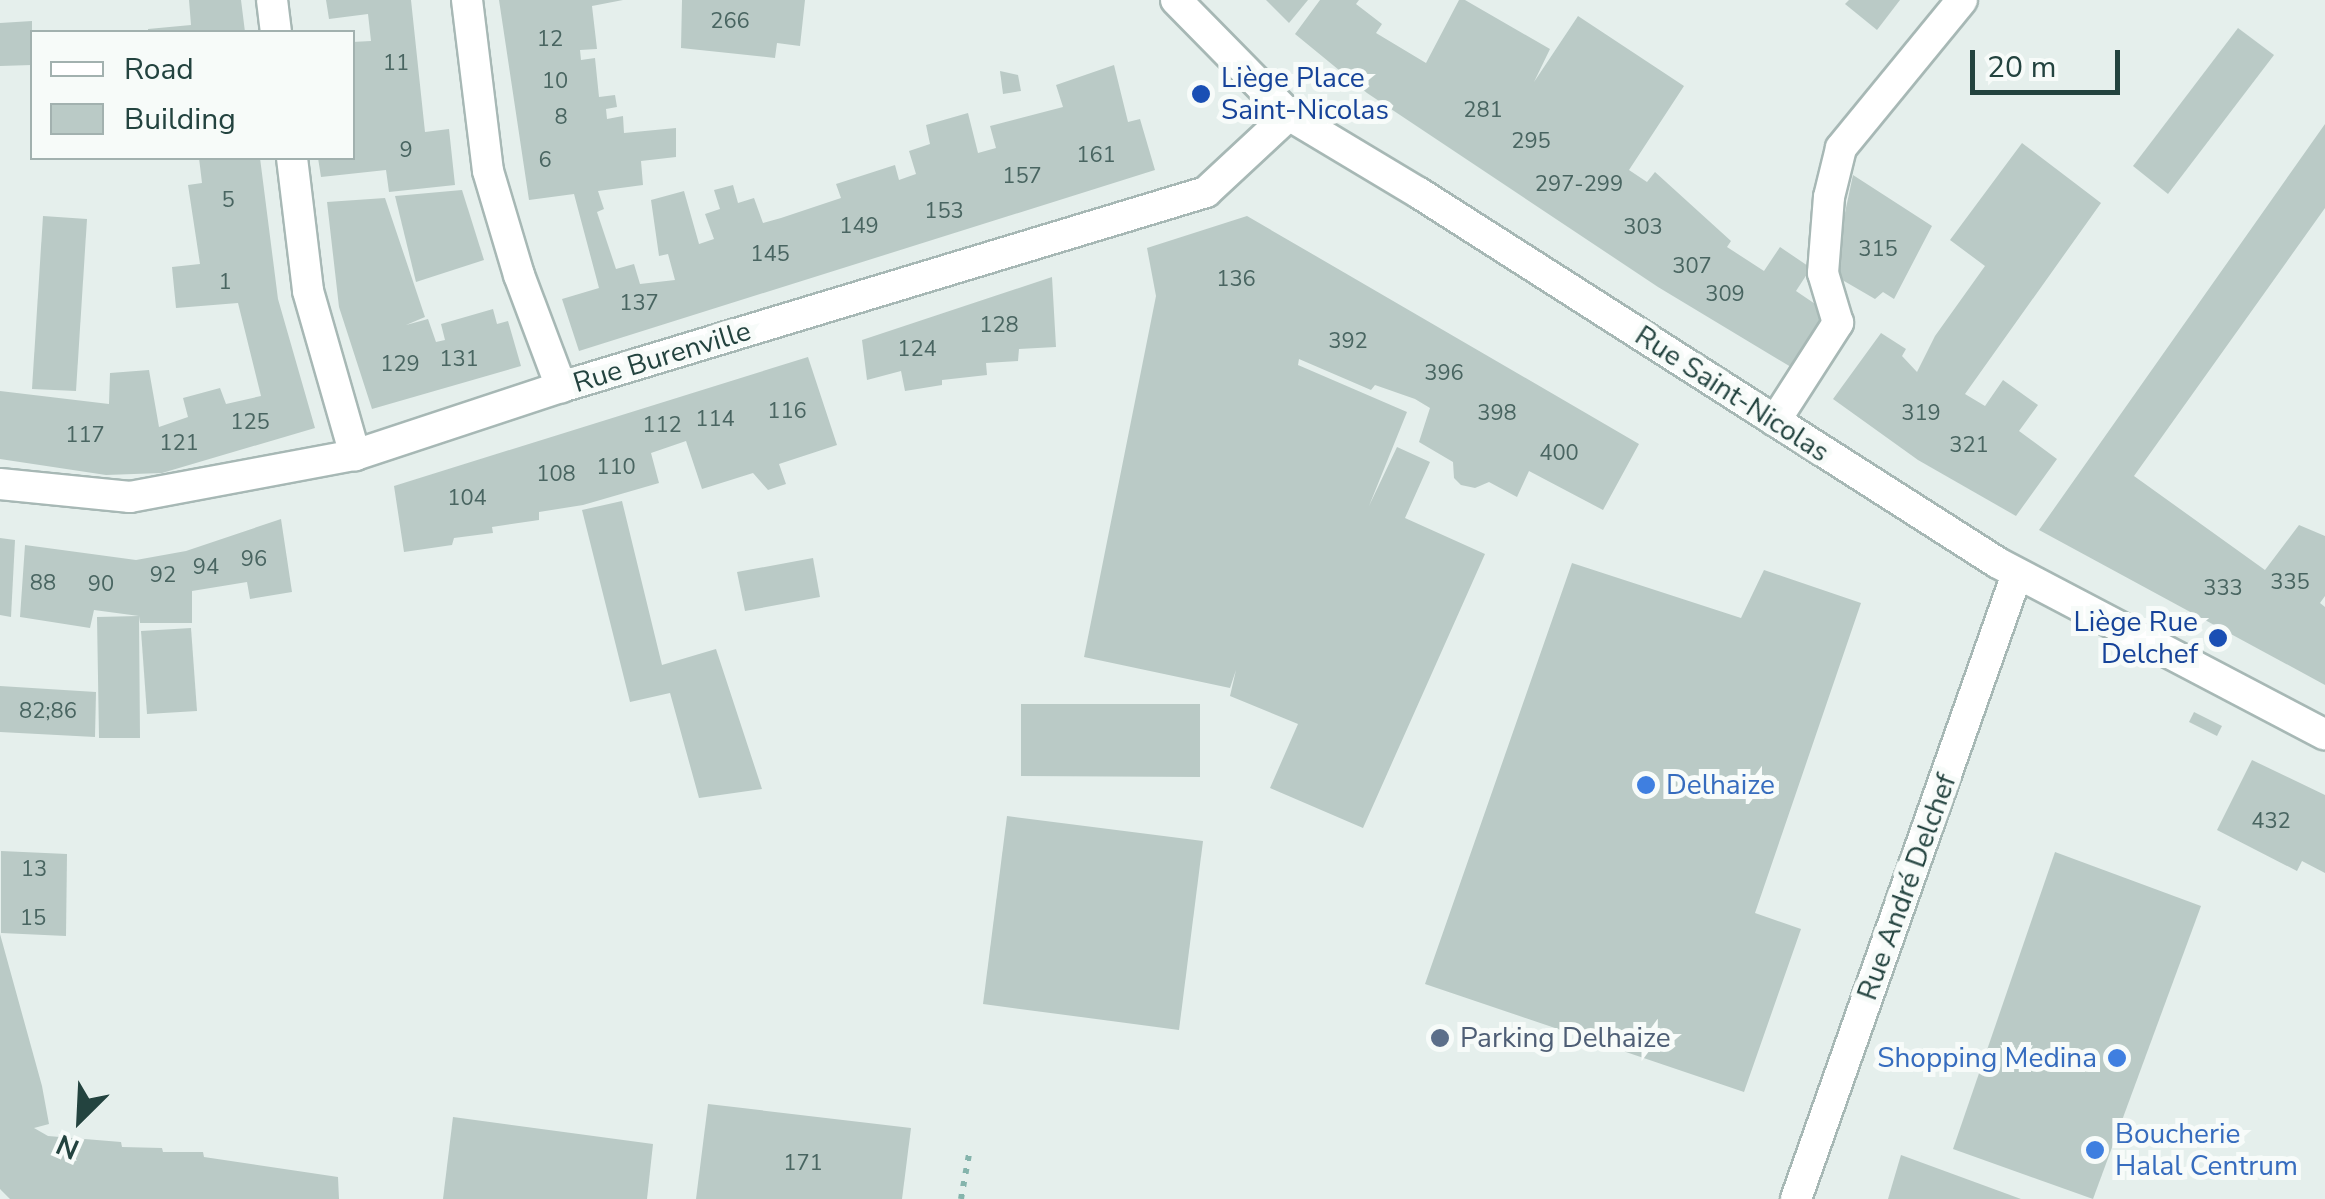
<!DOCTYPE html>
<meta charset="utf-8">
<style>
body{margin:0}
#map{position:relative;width:2325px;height:1199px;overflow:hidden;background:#e5efec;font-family:"Nunito Sans",sans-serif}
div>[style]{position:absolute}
.building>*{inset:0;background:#bacac6}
.path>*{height:6px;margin-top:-3px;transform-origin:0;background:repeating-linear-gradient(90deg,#85b4ac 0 5px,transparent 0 13px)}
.roads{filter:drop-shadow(2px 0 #a7b8b5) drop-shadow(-2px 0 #a7b8b5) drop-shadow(0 2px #a7b8b5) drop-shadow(0 -2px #a7b8b5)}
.minor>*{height:30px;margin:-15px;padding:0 15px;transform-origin:15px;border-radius:15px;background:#fff}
.tertiary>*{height:30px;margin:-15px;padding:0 15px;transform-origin:15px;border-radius:15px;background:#fff}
.dots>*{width:28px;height:28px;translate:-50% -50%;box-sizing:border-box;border:5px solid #f7fbf9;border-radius:50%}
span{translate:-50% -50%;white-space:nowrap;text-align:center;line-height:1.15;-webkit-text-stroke:10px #f7fbf9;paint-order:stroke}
.number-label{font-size:22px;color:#496561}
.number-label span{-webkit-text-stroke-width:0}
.transit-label{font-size:28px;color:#164399}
.left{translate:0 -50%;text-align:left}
.right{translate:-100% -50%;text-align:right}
.street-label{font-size:28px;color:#23433f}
.shop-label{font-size:28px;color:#366cbe}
.service-label{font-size:28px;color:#4e5e75}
.legend{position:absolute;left:30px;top:30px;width:325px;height:130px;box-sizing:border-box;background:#f7fbf9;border:2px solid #a2b1af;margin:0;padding:12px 18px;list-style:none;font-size:30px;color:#23433f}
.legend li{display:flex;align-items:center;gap:20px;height:50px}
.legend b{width:50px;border:2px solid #a2b1af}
.north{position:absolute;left:30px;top:1069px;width:100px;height:100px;-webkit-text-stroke:8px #f7fbf9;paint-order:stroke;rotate:204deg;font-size:28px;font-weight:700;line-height:40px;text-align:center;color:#23433f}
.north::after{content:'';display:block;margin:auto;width:35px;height:45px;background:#23433f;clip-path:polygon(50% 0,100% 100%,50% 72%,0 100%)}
.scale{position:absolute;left:1970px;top:50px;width:150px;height:45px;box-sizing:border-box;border:5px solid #23433f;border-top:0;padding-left:12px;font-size:30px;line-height:35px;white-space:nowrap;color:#23433f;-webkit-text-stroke:8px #f7fbf9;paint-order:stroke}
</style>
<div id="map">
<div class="building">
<div style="clip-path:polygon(189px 0,241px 0,245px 32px,148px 32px,148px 29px,191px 25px)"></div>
<div style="clip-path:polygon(326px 0,411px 0,425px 132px,449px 129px,455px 185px,389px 192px,386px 170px,321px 177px,318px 158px,352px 158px,352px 42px,371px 41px,368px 14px,329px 19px)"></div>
<div style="clip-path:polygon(499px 0,623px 0,592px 6px,597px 49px,580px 50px,581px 60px,595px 58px,599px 97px,615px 95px,617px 107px,606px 109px,607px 119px,623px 116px,624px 133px,676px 128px,676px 157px,641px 161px,643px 185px,598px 191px,604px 209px,597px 212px,616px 269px,634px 264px,640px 284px,675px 280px,668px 254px,659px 256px,651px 200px,684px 191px,699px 244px,714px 239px,705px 214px,720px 209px,714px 190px,733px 185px,738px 203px,754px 198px,763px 223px,781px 218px,841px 198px,836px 184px,895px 165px,899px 180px,916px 174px,909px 151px,930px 144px,926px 125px,968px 113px,978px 153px,996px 148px,990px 126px,1063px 107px,1056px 85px,1114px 65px,1128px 122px,1140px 119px,1155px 170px,579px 351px,562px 299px,599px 288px,574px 194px,529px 200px)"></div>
<div style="clip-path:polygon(682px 0,805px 0,800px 46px,777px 43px,775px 58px,681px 48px)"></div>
<div style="clip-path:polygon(1266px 0,1308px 0,1289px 23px)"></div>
<div style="clip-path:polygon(1320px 0,1359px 0,1356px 4px,1382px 24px,1376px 33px,1426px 63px,1459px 0,1465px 0,1550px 49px,1534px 82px,1578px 16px,1684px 86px,1629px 170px,1647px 182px,1655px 172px,1731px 241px,1727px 247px,1764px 271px,1780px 247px,1811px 268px,1796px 291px,1827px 312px,1791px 367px,1658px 287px,1367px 93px,1295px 34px)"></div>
<div style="clip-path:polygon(1849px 0,1900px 0,1877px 30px,1845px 4px)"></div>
<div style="clip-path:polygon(32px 21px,32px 65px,0 66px,0 23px)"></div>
<div style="clip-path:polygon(2238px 28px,2274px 55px,2168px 194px,2133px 166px)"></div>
<div style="clip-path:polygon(1000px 71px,1018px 75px,1021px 91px,1003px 94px)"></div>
<div style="clip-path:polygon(2325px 124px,2325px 208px,2134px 476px,2265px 570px,2299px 525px,2325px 536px,2325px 596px,2320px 603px,2325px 607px,2325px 685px,2039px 530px)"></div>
<div style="clip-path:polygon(2022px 143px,2101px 203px,1965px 394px,1985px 406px,2003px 380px,2038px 405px,2019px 431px,2057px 459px,2016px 516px,1918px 460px,1833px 399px,1881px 333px,1906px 349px,1902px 356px,1917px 372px,1935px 336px,1985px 266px,1950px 240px)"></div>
<div style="clip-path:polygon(199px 158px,260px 158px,278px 299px,315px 428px,162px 473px,106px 475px,0 459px,0 391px,109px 404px,110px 373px,149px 370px,159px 427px,188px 417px,183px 398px,220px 388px,226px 404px,261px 396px,238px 303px,176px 308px,172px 267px,200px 264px,188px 185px,202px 183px)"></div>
<div style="clip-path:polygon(1853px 175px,1932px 226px,1894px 299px,1883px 292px,1875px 299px,1832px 274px)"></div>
<div style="clip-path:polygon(462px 190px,484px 260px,416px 282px,395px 196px)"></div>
<div style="clip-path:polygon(385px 198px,425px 317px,406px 325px,428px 319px,436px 342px,445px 340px,441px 324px,493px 309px,497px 324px,508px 321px,521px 366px,372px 409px,339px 307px,327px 202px)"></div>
<div style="clip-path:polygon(43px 216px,87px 219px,76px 391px,32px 389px)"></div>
<div style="clip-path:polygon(1247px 216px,1639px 444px,1603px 510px,1529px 471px,1517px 497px,1489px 482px,1475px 488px,1461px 485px,1454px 478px,1453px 462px,1419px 442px,1430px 408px,1415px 399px,1375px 385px,1371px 390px,1299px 359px,1298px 365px,1407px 412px,1369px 506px,1397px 447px,1430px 462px,1405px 518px,1485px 554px,1363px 828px,1270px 788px,1298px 724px,1230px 696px,1236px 670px,1230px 688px,1084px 657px,1156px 296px,1147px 248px)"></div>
<div style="clip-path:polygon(1052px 277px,1056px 347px,1019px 349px,1018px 361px,986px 363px,987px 375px,942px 380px,942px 385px,905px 391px,901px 371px,867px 380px,862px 340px)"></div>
<div style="clip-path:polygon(808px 357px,837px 445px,779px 464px,786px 484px,768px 490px,753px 473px,702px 489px,686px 441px,651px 453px,659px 483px,583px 505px,539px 512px,539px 520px,492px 527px,493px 533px,454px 538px,452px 545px,404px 552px,394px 486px)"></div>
<div style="clip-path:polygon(622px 501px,662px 665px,716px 649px,762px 789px,699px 798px,670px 693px,630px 702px,582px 510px)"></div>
<div style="clip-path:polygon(281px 519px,292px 592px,250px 599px,247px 582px,192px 591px,192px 623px,140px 623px,139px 616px,140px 738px,99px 738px,97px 617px,139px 616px,94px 610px,90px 628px,20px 617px,25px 545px,136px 560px,186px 551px)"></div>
<div style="clip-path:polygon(0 538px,15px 540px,11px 617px,0 615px)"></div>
<div style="clip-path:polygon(813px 558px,820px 597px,745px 611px,737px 572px)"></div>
<div style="clip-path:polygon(1572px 563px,1741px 618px,1764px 570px,1861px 603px,1755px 913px,1801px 929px,1744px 1092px,1425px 984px)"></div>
<div style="clip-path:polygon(191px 628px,197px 711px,147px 714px,141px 631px)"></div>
<div style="clip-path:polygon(0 686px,96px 692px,95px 737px,0 732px)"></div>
<div style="clip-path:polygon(1021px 704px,1200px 704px,1200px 777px,1021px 776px)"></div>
<div style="clip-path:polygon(2194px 712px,2222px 726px,2217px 736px,2189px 722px)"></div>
<div style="clip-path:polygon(2252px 760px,2325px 795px,2325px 873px,2302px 861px,2297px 871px,2217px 830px)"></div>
<div style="clip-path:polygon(1007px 816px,1203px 841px,1179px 1030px,983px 1004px)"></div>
<div style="clip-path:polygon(1px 851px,67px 854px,66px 936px,1px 933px)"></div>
<div style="clip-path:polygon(2055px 852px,2201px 906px,2093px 1199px,1953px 1149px)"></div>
<div style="clip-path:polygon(0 934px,42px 1086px,49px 1124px,34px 1128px,48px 1136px,121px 1142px,122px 1147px,162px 1148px,163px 1152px,203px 1152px,204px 1157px,338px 1177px,339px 1199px,10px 1199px,0 1189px)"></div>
<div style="clip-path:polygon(708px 1104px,911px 1128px,902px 1199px,696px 1199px)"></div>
<div style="clip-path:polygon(453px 1117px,653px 1144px,647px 1199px,443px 1199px)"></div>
<div style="clip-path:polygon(1901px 1155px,2021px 1199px,1888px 1199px)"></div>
</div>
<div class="path">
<div style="left:961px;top:1199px;width:46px;rotate:-79.9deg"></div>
</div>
<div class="roads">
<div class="minor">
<div style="left:272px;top:0;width:32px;rotate:83deg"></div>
<div style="left:467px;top:0;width:172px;rotate:83deg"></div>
<div style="left:488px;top:171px;width:109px;rotate:73.4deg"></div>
<div style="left:519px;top:275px;width:120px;rotate:69.4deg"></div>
<div style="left:292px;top:158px;width:134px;rotate:83.1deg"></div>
<div style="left:308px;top:291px;width:171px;rotate:74deg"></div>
<div style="left:1775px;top:421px;width:117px;rotate:-57.3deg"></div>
<div style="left:1838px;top:323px;width:52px;rotate:-106.7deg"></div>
<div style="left:1823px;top:273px;width:76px;rotate:-85.5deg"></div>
<div style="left:1829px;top:197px;width:50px;rotate:-76.2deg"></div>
<div style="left:1841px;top:148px;width:191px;rotate:-50.7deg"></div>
<div style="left:0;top:484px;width:131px;rotate:5.7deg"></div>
<div style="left:130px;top:497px;width:229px;rotate:-10.6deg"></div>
<div style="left:355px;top:455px;width:217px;rotate:-18.3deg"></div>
<div style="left:561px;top:387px;width:674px;rotate:-16.82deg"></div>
<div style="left:1206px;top:192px;width:113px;rotate:-42.9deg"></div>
<div style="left:1796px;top:1199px;width:663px;rotate:-70.53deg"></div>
</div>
<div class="tertiary">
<div style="left:1176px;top:0;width:161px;rotate:45.5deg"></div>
<div style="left:1289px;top:115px;width:152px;rotate:31deg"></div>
<div style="left:1419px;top:193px;width:687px;rotate:32.58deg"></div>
<div style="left:1998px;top:563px;width:369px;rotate:27.7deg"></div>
</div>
</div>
<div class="dots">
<div style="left:1201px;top:94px;background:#1a4fb4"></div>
<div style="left:2218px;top:638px;background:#1a4fb4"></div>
<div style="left:1646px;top:785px;background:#3f7fe0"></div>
<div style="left:1440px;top:1038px;background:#5c6f8a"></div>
<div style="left:2117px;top:1058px;background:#3f7fe0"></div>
<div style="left:2095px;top:1150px;background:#3f7fe0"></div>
</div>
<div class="number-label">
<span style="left:730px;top:22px">266</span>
<span style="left:550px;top:40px">12</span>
<span style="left:396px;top:64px">11</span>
<span style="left:555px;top:82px">10</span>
<span style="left:1483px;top:111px">281</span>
<span style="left:561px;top:118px">8</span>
<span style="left:1531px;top:142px">295</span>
<span style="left:406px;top:151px">9</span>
<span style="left:1096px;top:156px">161</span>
<span style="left:545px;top:161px">6</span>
<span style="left:1022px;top:177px">157</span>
<span style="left:1579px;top:185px">297-299</span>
<span style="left:228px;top:201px">5</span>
<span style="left:944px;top:212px">153</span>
<span style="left:859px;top:227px">149</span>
<span style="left:1643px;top:228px">303</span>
<span style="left:1878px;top:250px">315</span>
<span style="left:770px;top:255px">145</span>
<span style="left:1692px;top:267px">307</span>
<span style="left:1236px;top:280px">136</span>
<span style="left:225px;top:283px">1</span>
<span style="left:1725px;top:295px">309</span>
<span style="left:639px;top:304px">137</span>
<span style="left:999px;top:326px">128</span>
<span style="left:1348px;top:342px">392</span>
<span style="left:917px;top:350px">124</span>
<span style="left:459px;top:360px">131</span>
<span style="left:400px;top:365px">129</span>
<span style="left:1444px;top:374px">396</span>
<span style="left:787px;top:412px">116</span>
<span style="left:1497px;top:414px">398</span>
<span style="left:1921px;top:414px">319</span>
<span style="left:715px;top:420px">114</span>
<span style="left:250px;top:423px">125</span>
<span style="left:662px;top:426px">112</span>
<span style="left:85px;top:436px">117</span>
<span style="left:179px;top:444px">121</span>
<span style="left:1969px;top:446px">321</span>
<span style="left:1559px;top:454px">400</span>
<span style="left:616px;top:468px">110</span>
<span style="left:556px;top:475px">108</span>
<span style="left:467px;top:499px">104</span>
<span style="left:254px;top:560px">96</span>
<span style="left:206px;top:568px">94</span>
<span style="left:163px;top:576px">92</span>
<span style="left:2290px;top:583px">335</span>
<span style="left:43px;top:584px">88</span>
<span style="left:101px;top:585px">90</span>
<span style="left:2223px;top:589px">333</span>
<span style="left:48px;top:712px">82;86</span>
<span style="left:2271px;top:822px">432</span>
<span style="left:34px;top:870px">13</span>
<span style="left:33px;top:919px">15</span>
<span style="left:803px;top:1164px">171</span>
</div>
<div class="transit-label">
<span class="left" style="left:1221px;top:94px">Liège Place<br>Saint-Nicolas</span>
<span class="right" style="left:2198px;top:638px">Liège Rue<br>Delchef</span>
</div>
<div class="street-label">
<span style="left:662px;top:357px;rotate:-17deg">Rue Burenville</span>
<span style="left:1732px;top:394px;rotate:33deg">Rue Saint-Nicolas</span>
<span style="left:1907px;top:887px;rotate:-70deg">Rue André Delchef</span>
</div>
<div class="shop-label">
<span class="left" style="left:1666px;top:785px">Delhaize</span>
<span class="right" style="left:2097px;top:1058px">Shopping Medina</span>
<span class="left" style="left:2115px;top:1150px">Boucherie<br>Halal Centrum</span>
</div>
<div class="service-label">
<span class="left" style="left:1460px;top:1038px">Parking Delhaize</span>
</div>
<ul class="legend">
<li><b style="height:12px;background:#fff"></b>Road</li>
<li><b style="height:28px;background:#bacac6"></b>Building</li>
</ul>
<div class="north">N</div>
<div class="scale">20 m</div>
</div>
